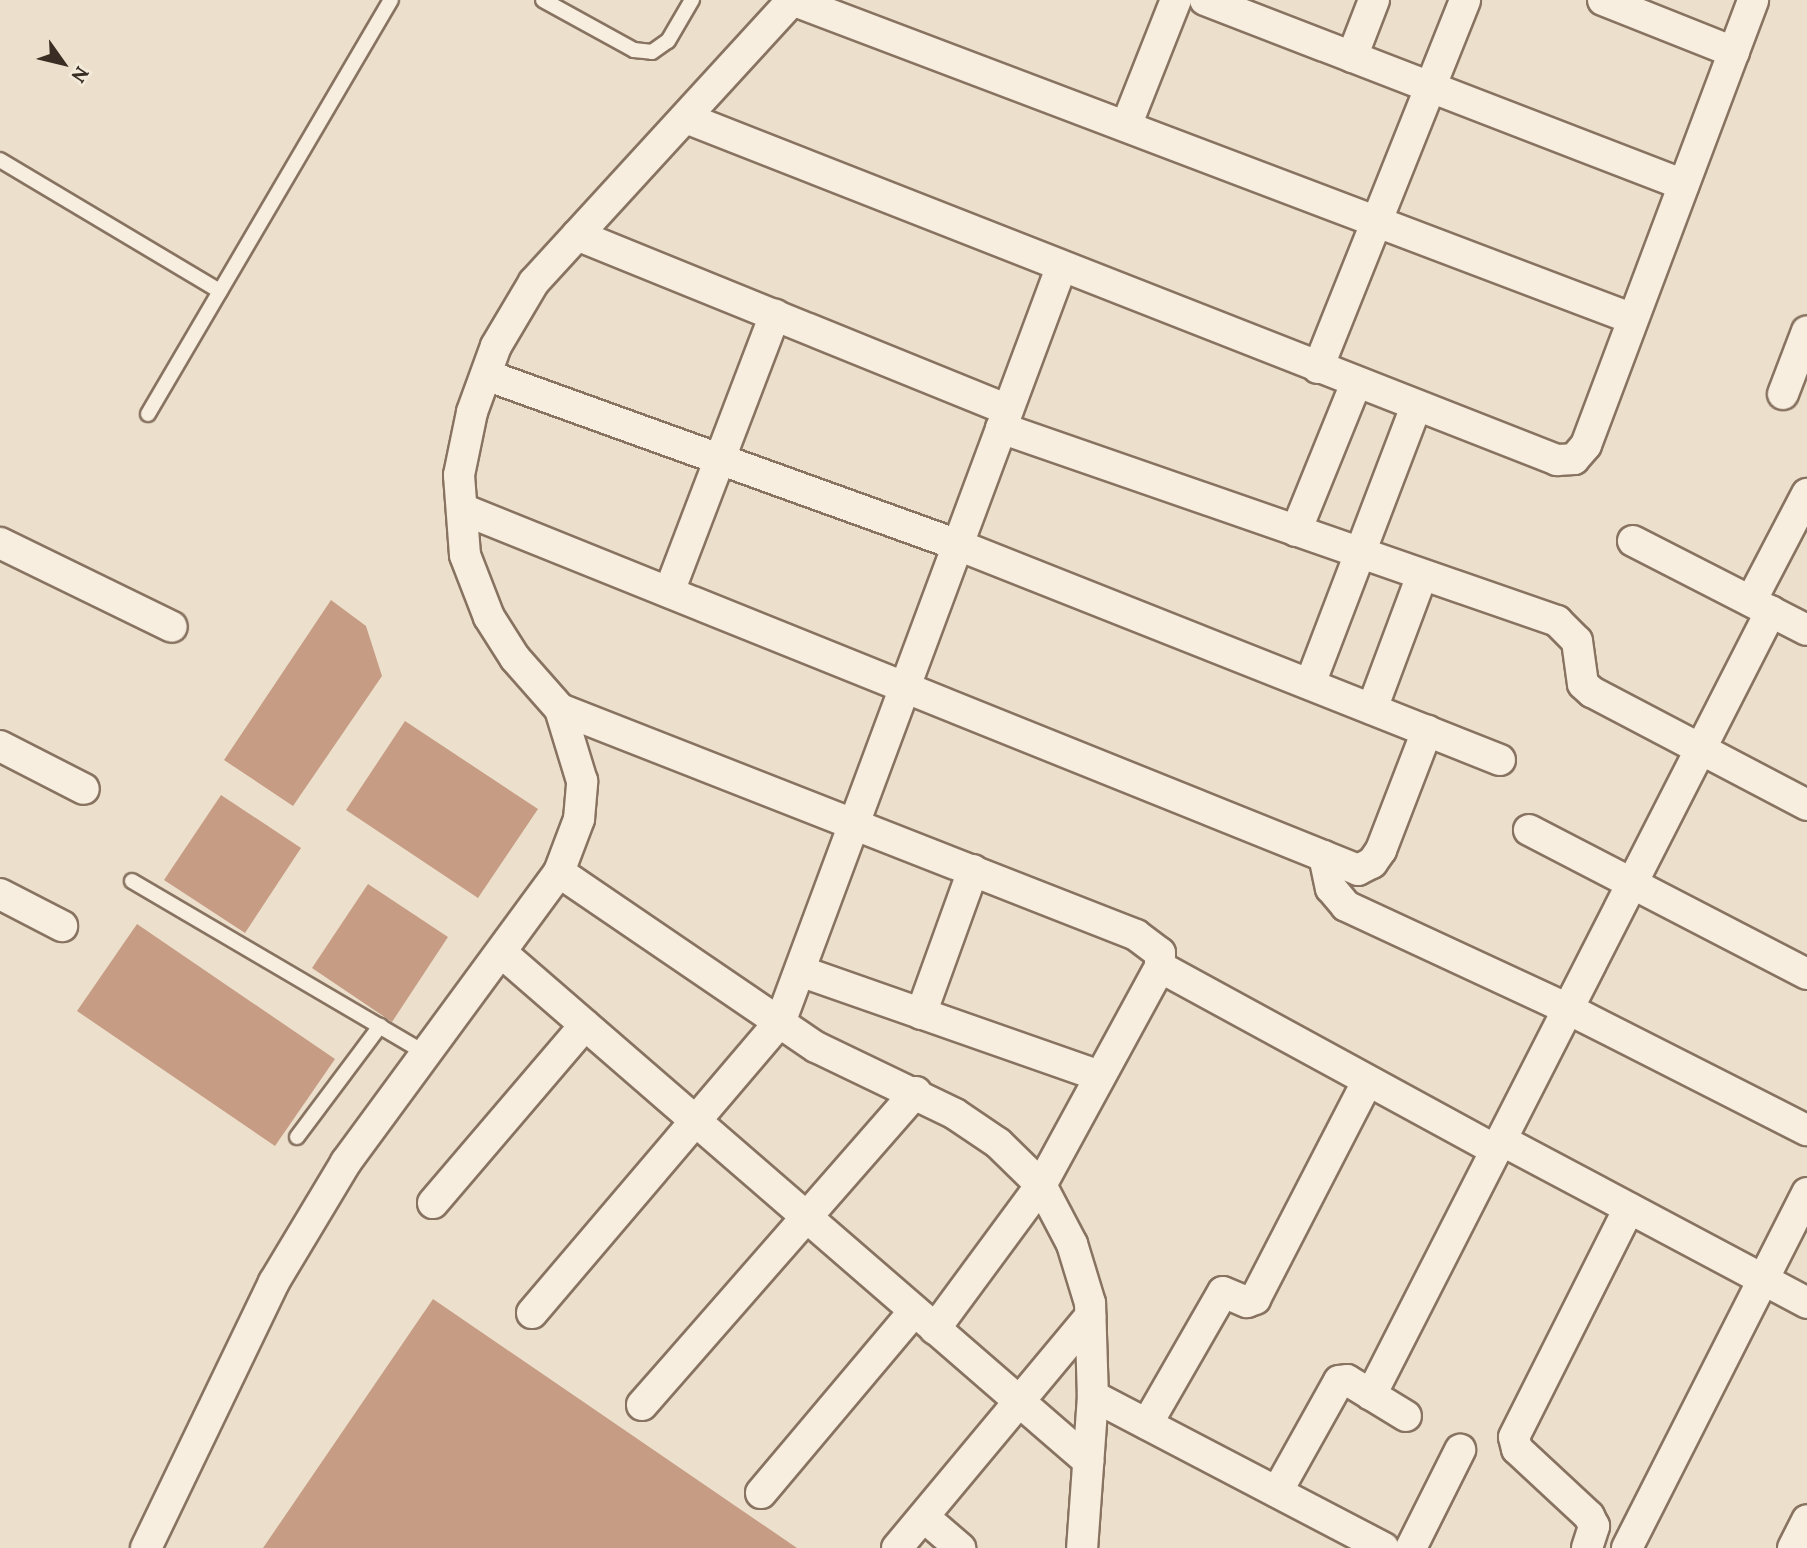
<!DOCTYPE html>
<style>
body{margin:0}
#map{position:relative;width:1807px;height:1548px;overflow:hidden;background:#ece0cc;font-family:Lora,serif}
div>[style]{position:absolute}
.building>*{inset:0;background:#c79c85}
.roads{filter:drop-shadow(2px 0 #887361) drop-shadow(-2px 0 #887361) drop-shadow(0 2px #887361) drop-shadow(0 -2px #887361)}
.lane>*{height:14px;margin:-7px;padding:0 7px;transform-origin:7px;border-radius:7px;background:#f7eedf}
.street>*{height:30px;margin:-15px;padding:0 15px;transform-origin:15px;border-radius:15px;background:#f7eedf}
span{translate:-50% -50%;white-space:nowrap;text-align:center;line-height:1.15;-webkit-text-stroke:5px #f4ebdb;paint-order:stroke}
.north{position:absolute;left:28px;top:28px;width:70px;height:70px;-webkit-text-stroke:5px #f4ebdb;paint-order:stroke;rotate:124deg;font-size:19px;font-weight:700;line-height:28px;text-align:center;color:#3a2d23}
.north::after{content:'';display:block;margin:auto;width:24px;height:32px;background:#3a2d23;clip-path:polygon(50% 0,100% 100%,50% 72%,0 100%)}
</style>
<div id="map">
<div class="building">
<div style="clip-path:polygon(331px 600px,366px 626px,382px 676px,293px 806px,224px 760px)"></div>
<div style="clip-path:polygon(405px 721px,538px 809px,478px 898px,346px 810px)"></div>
<div style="clip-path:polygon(221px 795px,301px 848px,245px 933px,164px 880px)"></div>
<div style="clip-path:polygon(368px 884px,448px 937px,392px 1022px,312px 968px)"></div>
<div style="clip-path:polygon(137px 924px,335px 1059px,275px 1146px,77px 1011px)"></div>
<div style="clip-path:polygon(433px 1299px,797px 1548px,263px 1548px)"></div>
</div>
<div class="roads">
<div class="lane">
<div style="left:543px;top:0;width:104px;rotate:28.8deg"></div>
<div style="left:634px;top:50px;width:18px;rotate:6deg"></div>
<div style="left:652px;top:52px;width:19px;rotate:-35deg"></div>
<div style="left:668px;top:41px;width:48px;rotate:-59.7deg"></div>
<div style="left:0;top:160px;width:256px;rotate:30.8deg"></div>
<div style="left:148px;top:414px;width:480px;rotate:-59.6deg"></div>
<div style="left:132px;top:881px;width:342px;rotate:30.4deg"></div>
<div style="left:297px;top:1137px;width:139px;rotate:-53.2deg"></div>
</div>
<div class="street">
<div style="left:792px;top:0;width:899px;rotate:20.77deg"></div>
<div style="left:1205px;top:0;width:513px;rotate:21.12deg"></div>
<div style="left:1603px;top:0;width:141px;rotate:21.7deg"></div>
<div style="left:1352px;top:57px;width:61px;rotate:-68.9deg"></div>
<div style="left:686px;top:118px;width:936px;rotate:21.44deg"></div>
<div style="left:1557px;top:460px;width:17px;rotate:-3deg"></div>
<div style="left:1574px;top:459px;width:18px;rotate:-49deg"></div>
<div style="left:1586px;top:445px;width:475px;rotate:-69.4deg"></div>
<div style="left:1126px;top:126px;width:136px;rotate:-68.4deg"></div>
<div style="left:577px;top:235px;width:465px;rotate:22.1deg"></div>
<div style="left:1318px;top:368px;width:396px;rotate:-68.2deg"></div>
<div style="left:486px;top:375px;width:502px;rotate:19.81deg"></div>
<div style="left:958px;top:545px;width:583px;rotate:21.64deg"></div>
<div style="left:1783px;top:394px;width:67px;rotate:-69.1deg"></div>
<div style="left:1001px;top:428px;width:589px;rotate:19.14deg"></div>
<div style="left:1557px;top:621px;width:28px;rotate:45deg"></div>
<div style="left:1577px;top:641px;width:43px;rotate:82.1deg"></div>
<div style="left:1583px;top:684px;width:12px;rotate:42deg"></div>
<div style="left:1592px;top:692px;width:243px;rotate:27.7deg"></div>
<div style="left:462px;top:509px;width:966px;rotate:21.94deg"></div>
<div style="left:1358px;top:870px;width:16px;rotate:-27deg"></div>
<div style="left:1372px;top:863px;width:16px;rotate:-55deg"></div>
<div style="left:1381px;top:850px;width:128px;rotate:-68.9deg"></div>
<div style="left:1296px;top:531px;width:160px;rotate:-67.9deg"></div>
<div style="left:1633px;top:541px;width:195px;rotate:27.1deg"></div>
<div style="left:0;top:543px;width:191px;rotate:26deg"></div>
<div style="left:669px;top:592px;width:297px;rotate:-69.1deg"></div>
<div style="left:1751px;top:601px;width:121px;rotate:-62.4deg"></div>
<div style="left:1310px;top:684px;width:298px;rotate:-69.1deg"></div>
<div style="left:560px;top:709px;width:619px;rotate:21.42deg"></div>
<div style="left:1136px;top:935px;width:30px;rotate:37deg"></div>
<div style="left:1160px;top:953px;width:14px;rotate:90deg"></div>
<div style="left:1160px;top:967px;width:248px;rotate:118.6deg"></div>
<div style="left:1041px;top:1185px;width:179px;rotate:126.4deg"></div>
<div style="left:1372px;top:709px;width:143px;rotate:-69.5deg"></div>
<div style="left:0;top:746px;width:94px;rotate:27.1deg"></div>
<div style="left:1529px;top:830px;width:313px;rotate:27.4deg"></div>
<div style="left:1324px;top:856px;width:33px;rotate:78deg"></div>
<div style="left:1331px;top:888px;width:23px;rotate:50deg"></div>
<div style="left:1346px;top:906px;width:245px;rotate:24.9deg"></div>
<div style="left:1568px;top:1009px;width:268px;rotate:26.9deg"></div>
<div style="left:559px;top:872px;width:311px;rotate:34.3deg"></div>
<div style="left:816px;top:1047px;width:154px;rotate:25.7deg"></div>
<div style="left:955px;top:1114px;width:52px;rotate:34deg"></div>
<div style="left:998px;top:1143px;width:60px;rotate:44.3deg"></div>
<div style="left:1041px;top:1185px;width:67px;rotate:62.3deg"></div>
<div style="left:1072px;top:1244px;width:62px;rotate:73deg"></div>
<div style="left:1090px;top:1303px;width:93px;rotate:88.2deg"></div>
<div style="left:1093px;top:1396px;width:152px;rotate:94.1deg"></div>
<div style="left:0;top:894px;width:70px;rotate:27.3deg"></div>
<div style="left:502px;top:953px;width:776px;rotate:40.92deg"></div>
<div style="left:1160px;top:967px;width:383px;rotate:28.6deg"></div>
<div style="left:800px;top:971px;width:318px;rotate:19.3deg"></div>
<div style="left:921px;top:1014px;width:153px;rotate:-70.1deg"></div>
<div style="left:1501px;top:1140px;width:347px;rotate:28deg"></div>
<div style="left:433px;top:1203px;width:234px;rotate:-49.5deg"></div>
<div style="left:532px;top:1313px;width:385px;rotate:-49.6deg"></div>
<div style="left:781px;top:1020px;width:802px;rotate:-69.58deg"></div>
<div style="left:1371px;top:1395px;width:880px;rotate:-62.97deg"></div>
<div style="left:1093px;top:1396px;width:328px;rotate:27.6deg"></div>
<div style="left:642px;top:1405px;width:416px;rotate:-48.8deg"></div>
<div style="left:1147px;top:1424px;width:152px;rotate:-60.1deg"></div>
<div style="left:1223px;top:1292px;width:26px;rotate:23deg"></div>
<div style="left:1247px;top:1302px;width:9px;rotate:-21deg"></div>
<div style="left:1255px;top:1299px;width:244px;rotate:-62.7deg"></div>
<div style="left:1277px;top:1492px;width:127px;rotate:-60.8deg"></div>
<div style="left:1339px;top:1381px;width:8px;rotate:-7deg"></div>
<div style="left:1347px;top:1380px;width:69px;rotate:31.4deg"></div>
<div style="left:761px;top:1493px;width:238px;rotate:-49.9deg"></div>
<div style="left:924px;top:1517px;width:48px;rotate:40.7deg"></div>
<div style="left:146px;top:1548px;width:295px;rotate:-64.3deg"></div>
<div style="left:274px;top:1282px;width:140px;rotate:-59deg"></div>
<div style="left:346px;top:1162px;width:360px;rotate:-53.7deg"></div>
<div style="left:559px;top:872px;width:57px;rotate:-69.3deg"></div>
<div style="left:579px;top:819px;width:38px;rotate:-85deg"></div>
<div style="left:582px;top:781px;width:75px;rotate:-107deg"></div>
<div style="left:560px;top:709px;width:68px;rotate:-131.4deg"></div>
<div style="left:515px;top:658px;width:49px;rotate:-122.4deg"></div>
<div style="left:489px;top:617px;width:66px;rotate:-111.2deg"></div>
<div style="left:465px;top:555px;width:80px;rotate:-94.3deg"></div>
<div style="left:459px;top:475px;width:64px;rotate:-78.3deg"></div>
<div style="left:472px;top:412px;width:70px;rotate:-70deg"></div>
<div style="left:496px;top:346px;width:74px;rotate:-59.3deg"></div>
<div style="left:534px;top:282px;width:382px;rotate:-47.5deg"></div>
<div style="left:897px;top:1548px;width:302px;rotate:-50.2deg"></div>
<div style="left:1411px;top:1548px;width:110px;rotate:-63.4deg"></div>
<div style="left:1587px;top:1548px;width:23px;rotate:-72deg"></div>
<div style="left:1594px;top:1526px;width:11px;rotate:-117deg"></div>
<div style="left:1589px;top:1516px;width:98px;rotate:-137.1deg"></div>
<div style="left:1517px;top:1449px;width:12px;rotate:-104deg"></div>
<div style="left:1514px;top:1437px;width:256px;rotate:-63.3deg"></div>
<div style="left:1627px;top:1548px;width:398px;rotate:-63.1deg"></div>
<div style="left:1793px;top:1548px;width:31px;rotate:-63deg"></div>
</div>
</div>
<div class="north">N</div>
</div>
